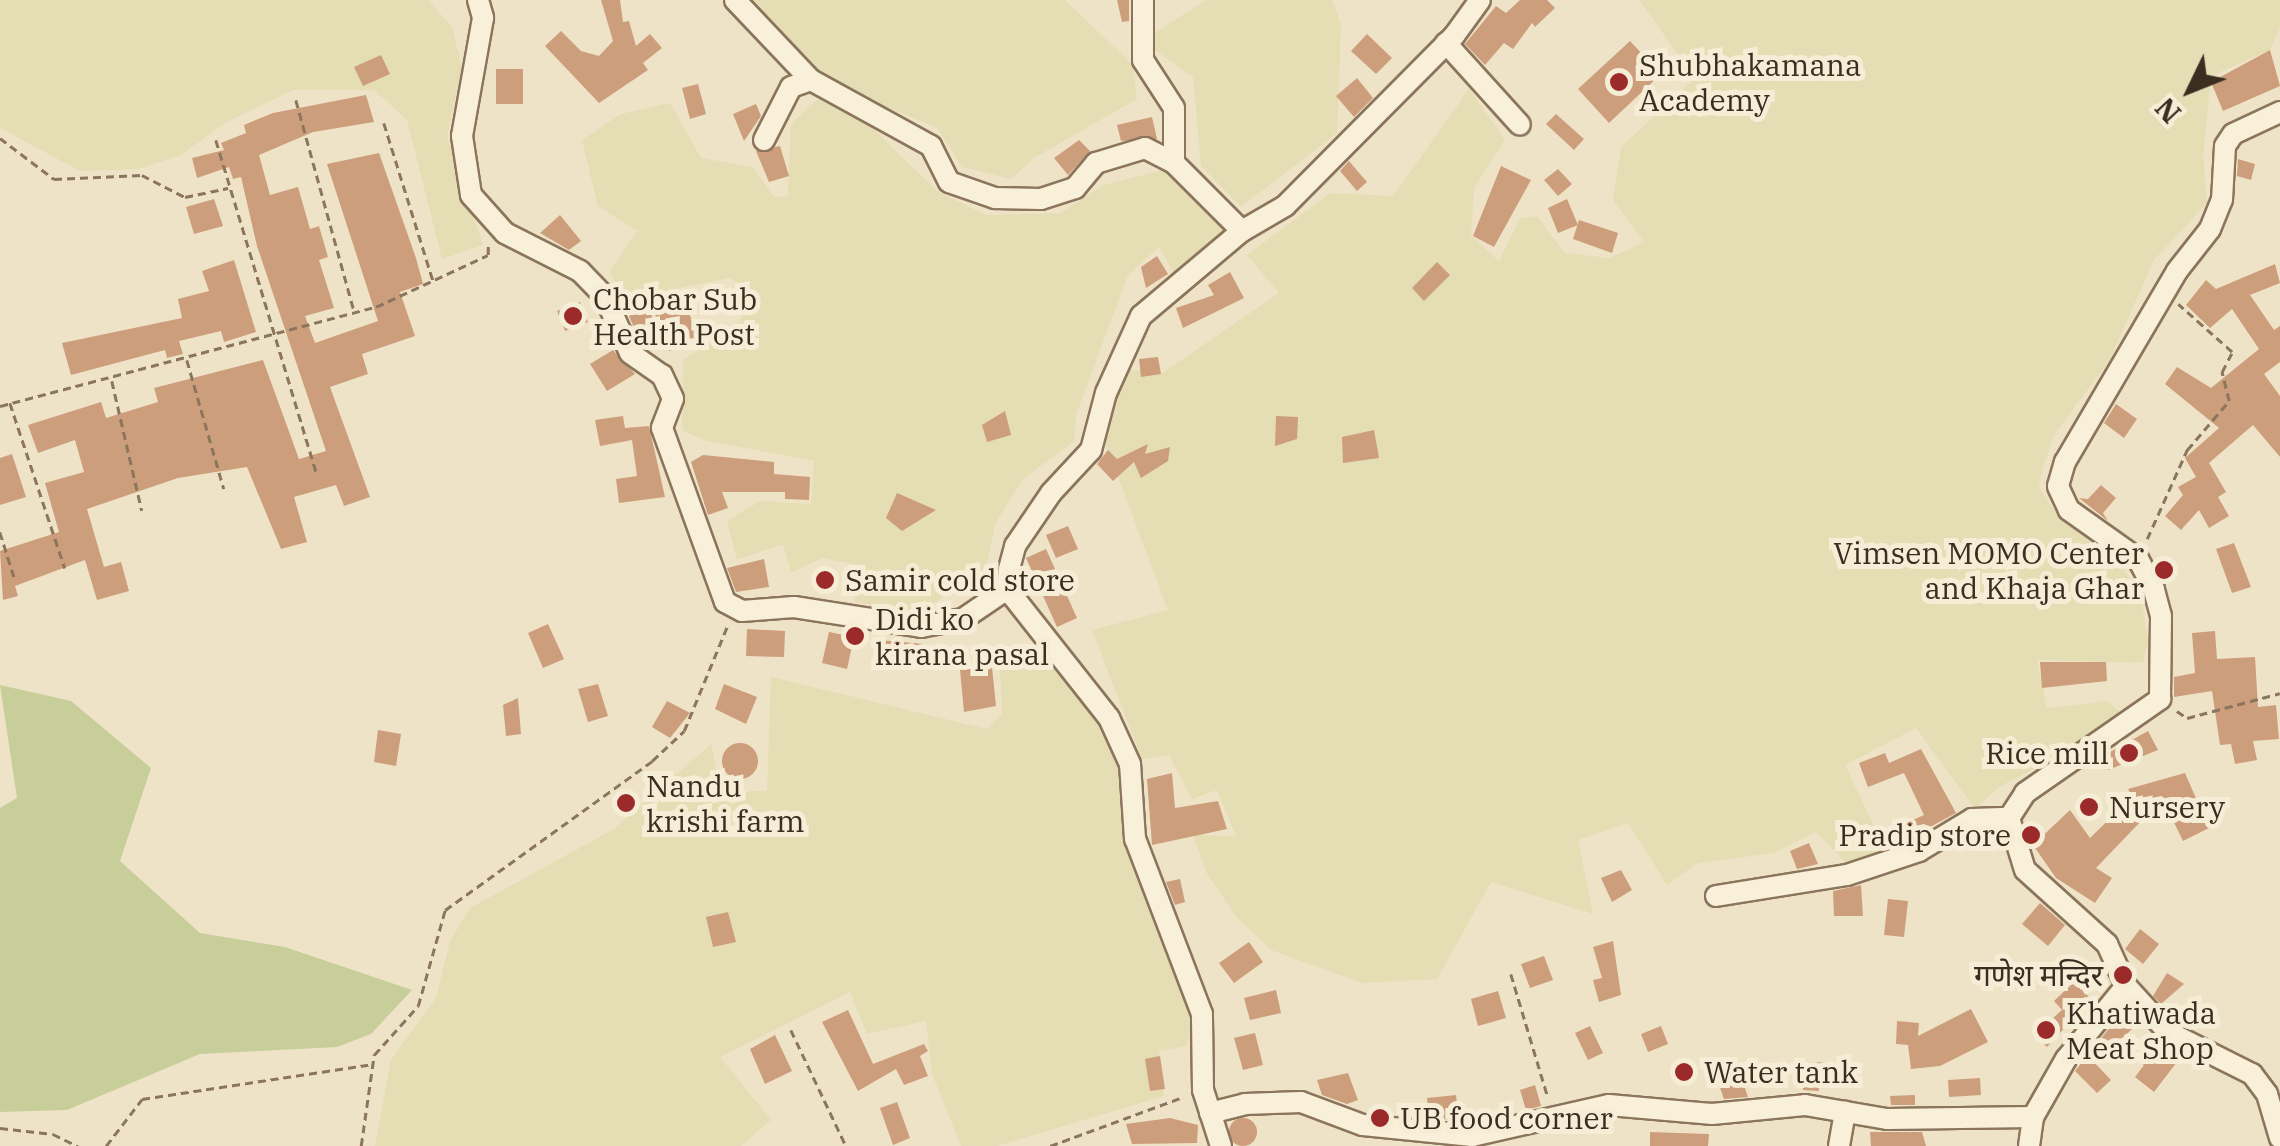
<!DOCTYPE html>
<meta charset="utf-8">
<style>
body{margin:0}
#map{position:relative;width:2280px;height:1146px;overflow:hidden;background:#efe3c7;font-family:"IBM Plex Serif","Noto Sans Devanagari",serif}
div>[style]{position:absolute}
.farmland>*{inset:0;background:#e5ddb4}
.green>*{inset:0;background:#c7ce9a}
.building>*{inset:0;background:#cd9e7c}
.round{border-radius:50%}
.path>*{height:2.5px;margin-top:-1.25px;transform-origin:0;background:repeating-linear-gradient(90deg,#8b755c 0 8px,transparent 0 13px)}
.roads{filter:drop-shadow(2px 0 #8b755c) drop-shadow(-2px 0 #8b755c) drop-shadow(0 2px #8b755c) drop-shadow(0 -2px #8b755c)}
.street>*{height:20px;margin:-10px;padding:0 10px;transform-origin:10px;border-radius:10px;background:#f9f0da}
.dots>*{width:28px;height:28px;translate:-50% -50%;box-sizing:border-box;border:5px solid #f6edd7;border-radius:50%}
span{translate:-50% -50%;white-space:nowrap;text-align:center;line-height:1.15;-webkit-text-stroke:10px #f6edd7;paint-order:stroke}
.poi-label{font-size:30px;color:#3b2d20}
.left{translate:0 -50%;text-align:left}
.right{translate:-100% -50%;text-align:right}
.north{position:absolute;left:2140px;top:40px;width:100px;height:100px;-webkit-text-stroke:8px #f6edd7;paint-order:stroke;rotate:227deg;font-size:28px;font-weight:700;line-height:40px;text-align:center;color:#3b2d20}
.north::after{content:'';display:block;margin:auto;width:35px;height:45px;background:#3b2d20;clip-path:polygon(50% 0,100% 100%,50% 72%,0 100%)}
</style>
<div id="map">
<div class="farmland">
<div style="clip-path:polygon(0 0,428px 0,452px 27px,462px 68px,447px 136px,483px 245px,442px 259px,407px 120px,374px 90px,293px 90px,227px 122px,179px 156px,138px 169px,80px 171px,0 128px)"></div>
<div style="clip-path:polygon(746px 0,1065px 0,1133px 65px,1137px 99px,1034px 158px,1011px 179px,962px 167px,937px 128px,852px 92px,801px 60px)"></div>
<div style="clip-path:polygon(1206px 0,1332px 0,1341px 24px,1337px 133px,1241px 207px,1201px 166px,1193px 77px,1142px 41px)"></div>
<div style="clip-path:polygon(1639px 0,2280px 0,2280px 28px,2270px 50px,2211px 76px,2203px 155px,2207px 203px,2154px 260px,2109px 361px,2054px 435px,2041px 474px,2039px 488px,2060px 518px,2122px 567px,2141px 596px,2148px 641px,2143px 663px,2037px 660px,2047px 708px,2107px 701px,2121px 713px,2093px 738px,1999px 787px,1975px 809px,1916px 728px,1845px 765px,1886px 851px,1847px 864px,1816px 832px,1774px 853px,1698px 863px,1667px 885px,1628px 823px,1578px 840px,1593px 914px,1491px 882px,1437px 979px,1362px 983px,1271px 950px,1236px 916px,1207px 874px,1193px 835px,1236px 836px,1217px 790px,1192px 799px,1169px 755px,1142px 759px,1092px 630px,1168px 610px,1103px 437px,1125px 369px,1161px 374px,1279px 293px,1247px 255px,1330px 193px,1393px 196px,1469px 89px,1505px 140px,1474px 188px,1471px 236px,1499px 261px,1520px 218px,1537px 216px,1565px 253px,1610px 258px,1644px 242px,1613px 200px,1621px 147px,1695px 78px)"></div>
<div style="clip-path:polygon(818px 99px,869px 125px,937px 191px,986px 215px,1061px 213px,1103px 185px,1171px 168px,1230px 233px,1177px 278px,1159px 247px,1128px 275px,1076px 415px,1074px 441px,1023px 479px,996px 522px,986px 567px,920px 613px,855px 602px,853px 564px,822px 558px,791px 573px,783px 544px,737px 560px,727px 521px,760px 501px,811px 504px,814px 461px,703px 440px,682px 430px,683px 360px,741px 321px,748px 288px,729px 278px,627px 299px,609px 272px,637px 231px,598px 206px,582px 140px,621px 114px,670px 103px,701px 158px,753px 167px,774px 197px,788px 196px,791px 124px)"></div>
<div style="clip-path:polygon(1049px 657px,1111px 741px,1123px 769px,1194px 1011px,1187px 1046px,1159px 1051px,1164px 1096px,997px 1146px,961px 1146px,932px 1074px,926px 1021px,867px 1034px,850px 992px,720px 1057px,771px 1120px,741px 1146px,375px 1146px,391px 1060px,436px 998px,450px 941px,470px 908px,614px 829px,711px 744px,721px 792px,767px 791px,771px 677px,987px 729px,1002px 714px,1000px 668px)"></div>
</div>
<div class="green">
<div style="clip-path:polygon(0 685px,71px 701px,151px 768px,120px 861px,200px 933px,285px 947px,412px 990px,371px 1034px,337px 1047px,200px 1054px,67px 1110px,0 1112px,0 808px,17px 798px)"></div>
</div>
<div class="building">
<div style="clip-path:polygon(601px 0,620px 0,623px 22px,629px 21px,636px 46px,650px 34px,662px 48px,643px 63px,648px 70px,599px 103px,545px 46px,561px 31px,581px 51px,599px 56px,613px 41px)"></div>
<div style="clip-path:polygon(1117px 0,1129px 0,1129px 21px,1122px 22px)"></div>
<div style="clip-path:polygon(1520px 0,1547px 0,1555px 8px,1535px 27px,1532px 23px,1513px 49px,1504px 43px,1485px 65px,1465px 44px,1496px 6px,1506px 13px)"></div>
<div style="clip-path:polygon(1367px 34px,1392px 58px,1376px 74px,1351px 51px)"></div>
<div style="clip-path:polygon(1630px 41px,1661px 74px,1609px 123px,1578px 89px)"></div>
<div style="clip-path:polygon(2270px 50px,2280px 86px,2223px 111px,2211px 82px)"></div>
<div style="clip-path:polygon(381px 55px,390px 74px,363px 86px,354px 67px)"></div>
<div style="clip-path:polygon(496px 69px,523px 69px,523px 104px,496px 104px)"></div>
<div style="clip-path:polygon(1357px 78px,1373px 98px,1354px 117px,1336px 96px)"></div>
<div style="clip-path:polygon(698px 84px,706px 114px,690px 119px,682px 88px)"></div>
<div style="clip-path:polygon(366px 95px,374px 122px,313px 132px,259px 155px,270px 195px,298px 187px,310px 229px,319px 226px,328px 257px,319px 260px,334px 308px,305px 316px,315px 343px,378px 321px,327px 164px,379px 153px,416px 258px,423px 284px,400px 292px,415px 336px,362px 354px,368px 374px,330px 387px,370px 497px,344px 506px,336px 485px,294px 497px,307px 542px,281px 549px,247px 467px,178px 478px,87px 509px,104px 567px,121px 562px,129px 591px,97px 600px,85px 560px,15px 586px,18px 596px,3px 600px,0 551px,59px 532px,45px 483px,84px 472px,75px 440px,38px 453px,28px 425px,101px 402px,106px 418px,158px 402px,154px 388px,263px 360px,299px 459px,326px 451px,257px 246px,241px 177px,233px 179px,229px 167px,197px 178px,192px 158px,224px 150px,221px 143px,246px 133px,244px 125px,273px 113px)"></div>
<div style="clip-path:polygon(756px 104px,761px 116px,744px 141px,733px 114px)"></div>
<div style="clip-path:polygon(1556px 114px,1584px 139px,1574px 150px,1546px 124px)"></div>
<div style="clip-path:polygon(1152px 117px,1157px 139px,1121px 141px,1117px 125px)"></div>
<div style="clip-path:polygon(1079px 140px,1090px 151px,1068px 175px,1054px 158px)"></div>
<div style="clip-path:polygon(780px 146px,789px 176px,769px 182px,756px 151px)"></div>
<div style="clip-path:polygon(2238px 159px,2255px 164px,2251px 180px,2237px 176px)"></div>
<div style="clip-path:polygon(1349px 161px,1367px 182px,1357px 191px,1340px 171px)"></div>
<div style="clip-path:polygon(1501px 166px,1531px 180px,1494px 247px,1473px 236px)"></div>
<div style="clip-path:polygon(1558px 169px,1572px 184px,1558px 196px,1544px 180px)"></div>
<div style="clip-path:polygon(214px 199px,223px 226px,194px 234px,186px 207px)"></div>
<div style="clip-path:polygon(1567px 199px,1578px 225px,1558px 233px,1548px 208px)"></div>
<div style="clip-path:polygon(560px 215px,581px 241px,569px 250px,540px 233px)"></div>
<div style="clip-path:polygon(1579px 220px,1618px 233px,1612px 253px,1573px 239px)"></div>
<div style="clip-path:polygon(1157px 256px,1168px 274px,1146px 288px,1141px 267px)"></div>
<div style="clip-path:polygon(234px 260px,256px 332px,224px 342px,221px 331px,179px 341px,183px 354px,167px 358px,165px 350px,71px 375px,62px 343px,182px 318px,178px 299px,209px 291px,202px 271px)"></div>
<div style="clip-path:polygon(1437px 262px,1450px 275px,1424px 301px,1412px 288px)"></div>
<div style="clip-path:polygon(2275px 264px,2280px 283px,2250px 295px,2274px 330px,2280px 326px,2280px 362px,2264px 374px,2280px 396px,2280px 457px,2253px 425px,2209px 463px,2226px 492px,2218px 497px,2229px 516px,2209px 528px,2199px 510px,2181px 530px,2165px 516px,2183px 495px,2178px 487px,2196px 477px,2185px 458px,2219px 428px,2165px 384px,2177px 367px,2211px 388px,2259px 349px,2232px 309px,2210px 328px,2186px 305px,2206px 280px,2216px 289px)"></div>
<div style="clip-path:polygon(1230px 272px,1244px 298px,1183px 328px,1176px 308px,1214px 295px,1208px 285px)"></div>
<div style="clip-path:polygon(684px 301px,700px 340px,669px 351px,654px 312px)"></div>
<div style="clip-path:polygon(580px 302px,588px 322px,565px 331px,557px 311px)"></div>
<div style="clip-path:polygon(647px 307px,654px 320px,635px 330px,629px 316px)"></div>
<div style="clip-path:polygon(613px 350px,635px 374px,607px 391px,590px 364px)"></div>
<div style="clip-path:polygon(1158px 357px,1161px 374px,1141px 377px,1139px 359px)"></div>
<div style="clip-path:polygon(2116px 404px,2137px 419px,2124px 438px,2104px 423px)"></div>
<div style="clip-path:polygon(1005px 411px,1011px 435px,987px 442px,982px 425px)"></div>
<div style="clip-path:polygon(623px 416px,625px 428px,649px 426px,665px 497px,619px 503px,616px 479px,637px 476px,632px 440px,600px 446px,595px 420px)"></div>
<div style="clip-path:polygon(1276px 416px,1298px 417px,1297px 439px,1275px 446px)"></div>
<div style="clip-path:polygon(1374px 430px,1379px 458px,1343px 463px,1342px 437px)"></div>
<div style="clip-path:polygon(1148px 444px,1145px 454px,1170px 447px,1168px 461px,1141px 478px,1134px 462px,1113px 481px,1097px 464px,1108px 450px,1117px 459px)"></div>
<div style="clip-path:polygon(12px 454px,26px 497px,0 505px,0 458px)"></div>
<div style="clip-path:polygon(703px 455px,774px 462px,774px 474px,810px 477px,809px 500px,785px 499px,785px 492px,722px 492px,728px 508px,708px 515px,691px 462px)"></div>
<div style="clip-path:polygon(2101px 485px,2116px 498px,2103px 513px,2108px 521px,2079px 498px,2088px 499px)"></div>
<div style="clip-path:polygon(897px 493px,936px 510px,902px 531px,886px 518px)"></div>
<div style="clip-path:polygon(1068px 526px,1078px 549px,1056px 558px,1046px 535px)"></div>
<div style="clip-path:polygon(2234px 543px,2251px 587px,2232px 593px,2216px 549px)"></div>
<div style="clip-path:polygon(1046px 549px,1077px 618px,1057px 627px,1026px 558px)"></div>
<div style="clip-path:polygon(764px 559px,769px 587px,736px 592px,727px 568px)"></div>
<div style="clip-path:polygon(548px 624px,564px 659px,543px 668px,528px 633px)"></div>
<div style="clip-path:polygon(747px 629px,785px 631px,784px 657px,746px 656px)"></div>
<div style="clip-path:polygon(2215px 631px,2217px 659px,2255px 657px,2258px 707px,2276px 705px,2279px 739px,2253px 741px,2257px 760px,2235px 764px,2231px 744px,2220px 745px,2212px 691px,2174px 697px,2174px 677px,2195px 673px,2192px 633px)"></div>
<div style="clip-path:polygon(829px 632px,854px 637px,847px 669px,822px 663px)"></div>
<div style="clip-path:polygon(879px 640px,924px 644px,923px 665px,877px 661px)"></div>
<div style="clip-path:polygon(2040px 662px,2106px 662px,2107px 681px,2042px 688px)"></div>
<div style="clip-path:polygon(992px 667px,996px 706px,964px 712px,960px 670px)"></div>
<div style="clip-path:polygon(598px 684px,608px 716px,588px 722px,578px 689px)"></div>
<div style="clip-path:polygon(724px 684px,757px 697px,746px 724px,715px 709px)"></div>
<div style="clip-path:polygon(518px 698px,521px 734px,506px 736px,503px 705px)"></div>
<div style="clip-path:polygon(667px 701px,690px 713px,670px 738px,652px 727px)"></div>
<div style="clip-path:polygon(378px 730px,401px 734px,396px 766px,374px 762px)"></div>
<div style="clip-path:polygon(2148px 731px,2158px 750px,2108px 770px,2101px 757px)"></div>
<div class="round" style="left:722px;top:743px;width:36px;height:36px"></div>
<div style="clip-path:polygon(1921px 749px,1956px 813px,1902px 842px,1895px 828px,1924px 815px,1904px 773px,1868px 787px,1859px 763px,1885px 753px,1889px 763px)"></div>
<div style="clip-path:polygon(1172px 773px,1175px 808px,1218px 801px,1227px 829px,1152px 845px,1147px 779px)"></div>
<div style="clip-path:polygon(2185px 773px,2209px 828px,2183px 841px,2166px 806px,2144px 818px,2096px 868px,2112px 878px,2095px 903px,2056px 878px,2033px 845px,2070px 810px,2090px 838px,2132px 797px,2128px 789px)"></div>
<div style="clip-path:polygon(1809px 843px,1818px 864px,1797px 869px,1790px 851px)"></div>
<div style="clip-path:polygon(1621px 870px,1632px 890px,1612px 902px,1601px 878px)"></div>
<div style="clip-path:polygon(1180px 879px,1185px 902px,1175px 905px,1166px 882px)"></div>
<div style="clip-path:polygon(1861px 885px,1863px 916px,1834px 916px,1833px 891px)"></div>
<div style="clip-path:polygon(1888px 899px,1908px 901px,1904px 937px,1884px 935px)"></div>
<div style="clip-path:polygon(2040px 903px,2065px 925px,2048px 946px,2022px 924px)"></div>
<div style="clip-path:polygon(728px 912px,736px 942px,713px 947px,706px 917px)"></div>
<div style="clip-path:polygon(2140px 929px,2159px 944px,2143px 964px,2125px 949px)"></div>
<div style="clip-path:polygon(1613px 941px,1621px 995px,1599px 1002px,1593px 980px,1602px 978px,1593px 947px)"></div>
<div style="clip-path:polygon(1249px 942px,1263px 962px,1234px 983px,1219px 963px)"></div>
<div style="clip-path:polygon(1544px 956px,1553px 980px,1530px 988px,1521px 964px)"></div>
<div style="clip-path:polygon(2167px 973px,2184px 984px,2161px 1004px,2153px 996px)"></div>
<div style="clip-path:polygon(2074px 982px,2091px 999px,2047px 1047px,2035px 1034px,2062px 1010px,2054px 1001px)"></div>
<div style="clip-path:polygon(1276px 990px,1281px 1013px,1250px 1020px,1244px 998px)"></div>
<div style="clip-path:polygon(1498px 991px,1506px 1018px,1478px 1026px,1471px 999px)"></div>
<div style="clip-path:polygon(2127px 1007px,2140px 1022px,2094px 1063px,2088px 1054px)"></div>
<div style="clip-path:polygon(1971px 1009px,1988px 1042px,1940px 1066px,1911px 1069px,1908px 1045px,1896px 1044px,1897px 1021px,1919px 1023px,1918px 1036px)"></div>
<div style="clip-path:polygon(848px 1010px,873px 1064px,924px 1044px,928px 1051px,920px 1056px,928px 1076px,904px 1085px,896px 1069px,858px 1091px,822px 1022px)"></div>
<div style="clip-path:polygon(1590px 1026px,1603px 1053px,1588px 1060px,1575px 1033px)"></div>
<div style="clip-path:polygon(1661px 1026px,1668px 1044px,1648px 1052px,1641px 1034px)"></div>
<div style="clip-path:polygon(1255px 1033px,1263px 1065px,1243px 1070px,1234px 1038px)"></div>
<div style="clip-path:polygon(775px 1035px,792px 1071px,765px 1084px,750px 1049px)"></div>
<div style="clip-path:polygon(2152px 1036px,2180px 1058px,2154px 1092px,2135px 1077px,2144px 1065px,2135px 1058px)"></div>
<div style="clip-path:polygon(2087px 1055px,2111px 1080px,2097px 1093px,2075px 1071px)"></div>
<div style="clip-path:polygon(1160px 1056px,1165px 1089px,1150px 1091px,1145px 1059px)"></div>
<div style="clip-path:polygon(1803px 1062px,1838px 1063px,1838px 1077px,1818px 1079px,1819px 1091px,1803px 1090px)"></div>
<div style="clip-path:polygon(1739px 1071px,1748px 1097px,1724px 1099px,1717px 1079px)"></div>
<div style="clip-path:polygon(1348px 1073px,1358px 1100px,1347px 1104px,1322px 1095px,1317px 1080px)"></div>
<div style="clip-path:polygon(1980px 1078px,1981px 1095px,1949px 1097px,1948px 1080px)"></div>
<div style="clip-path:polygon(1535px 1085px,1541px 1106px,1526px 1110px,1520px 1090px)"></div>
<div style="clip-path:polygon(1456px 1095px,1459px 1121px,1429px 1118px,1427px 1098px)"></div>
<div style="clip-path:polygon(1915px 1095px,1915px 1105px,1891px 1105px,1890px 1096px)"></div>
<div style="clip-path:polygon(897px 1102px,910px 1138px,893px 1145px,880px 1108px)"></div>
<div style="clip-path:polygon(1170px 1118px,1198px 1125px,1197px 1143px,1132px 1144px,1126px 1124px)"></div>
<div class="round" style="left:1229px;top:1118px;width:28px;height:28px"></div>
<div style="clip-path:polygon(1650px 1132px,1709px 1134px,1708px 1146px,1650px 1146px)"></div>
<div style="clip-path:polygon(1870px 1132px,1922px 1132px,1926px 1146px,1871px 1146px)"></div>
</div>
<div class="path">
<div style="left:296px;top:100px;width:219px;rotate:74.6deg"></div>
<div style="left:384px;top:123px;width:169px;rotate:72.7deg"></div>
<div style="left:0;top:138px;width:68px;rotate:37.2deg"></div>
<div style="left:54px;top:179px;width:88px;rotate:-2.6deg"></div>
<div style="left:142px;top:175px;width:48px;rotate:27.1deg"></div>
<div style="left:185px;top:197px;width:44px;rotate:-11.8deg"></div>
<div style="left:216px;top:140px;width:347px;rotate:73.2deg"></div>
<div style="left:187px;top:360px;width:134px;rotate:74deg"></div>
<div style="left:112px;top:381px;width:133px;rotate:77deg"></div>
<div style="left:10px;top:403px;width:174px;rotate:71.6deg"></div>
<div style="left:0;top:406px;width:389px;rotate:-14.8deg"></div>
<div style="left:376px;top:307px;width:123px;rotate:-24.9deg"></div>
<div style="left:488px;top:255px;width:11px;rotate:-90deg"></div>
<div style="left:0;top:532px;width:50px;rotate:72.6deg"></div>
<div style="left:2147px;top:539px;width:98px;rotate:-65.8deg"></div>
<div style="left:2187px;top:450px;width:65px;rotate:-49.4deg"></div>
<div style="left:2229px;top:401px;width:30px;rotate:-104deg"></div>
<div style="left:2222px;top:372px;width:22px;rotate:-63deg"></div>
<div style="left:2232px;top:352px;width:72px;rotate:-138.4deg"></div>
<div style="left:2177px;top:711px;width:12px;rotate:35deg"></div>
<div style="left:2187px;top:718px;width:96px;rotate:-15deg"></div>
<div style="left:1511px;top:974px;width:128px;rotate:73.3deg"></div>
<div style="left:791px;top:1030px;width:128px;rotate:64.6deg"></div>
<div style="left:0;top:1128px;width:53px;rotate:6.5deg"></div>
<div style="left:53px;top:1134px;width:28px;rotate:26deg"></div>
<div style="left:106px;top:1146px;width:59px;rotate:-52.5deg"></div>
<div style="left:142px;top:1099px;width:234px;rotate:-8.6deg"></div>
<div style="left:361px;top:1146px;width:92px;rotate:-81.9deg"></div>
<div style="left:374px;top:1055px;width:66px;rotate:-48.1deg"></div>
<div style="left:418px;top:1006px;width:100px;rotate:-74.3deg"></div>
<div style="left:445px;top:910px;width:255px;rotate:-35.7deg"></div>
<div style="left:652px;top:761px;width:44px;rotate:-43.2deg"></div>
<div style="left:684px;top:731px;width:116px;rotate:-67.6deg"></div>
<div style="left:1050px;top:1146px;width:142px;rotate:-20.2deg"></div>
</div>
<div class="roads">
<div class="street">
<div style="left:478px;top:0;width:19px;rotate:74deg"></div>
<div style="left:483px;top:18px;width:120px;rotate:100.1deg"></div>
<div style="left:462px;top:136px;width:60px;rotate:81.3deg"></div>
<div style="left:471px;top:195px;width:51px;rotate:48.2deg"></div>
<div style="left:505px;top:233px;width:84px;rotate:26.9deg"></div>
<div style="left:580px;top:271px;width:36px;rotate:46deg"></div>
<div style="left:605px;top:297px;width:61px;rotate:65.9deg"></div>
<div style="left:630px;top:353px;width:39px;rotate:35deg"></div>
<div style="left:662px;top:375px;width:26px;rotate:65deg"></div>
<div style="left:673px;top:399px;width:31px;rotate:111deg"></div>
<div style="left:662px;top:428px;width:185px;rotate:70.1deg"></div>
<div style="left:725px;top:602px;width:19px;rotate:28deg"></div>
<div style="left:742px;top:611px;width:52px;rotate:-4.4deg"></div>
<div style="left:794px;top:607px;width:129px;rotate:8.9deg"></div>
<div style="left:921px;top:627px;width:43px;rotate:-10.8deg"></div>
<div style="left:963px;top:619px;width:53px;rotate:-34.3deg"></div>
<div style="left:735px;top:0;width:110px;rotate:46.5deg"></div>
<div style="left:1143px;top:0;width:60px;rotate:90deg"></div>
<div style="left:1143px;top:60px;width:57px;rotate:57.1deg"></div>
<div style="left:1174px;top:108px;width:55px;rotate:90deg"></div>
<div style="left:1174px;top:163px;width:96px;rotate:45deg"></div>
<div style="left:1446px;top:43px;width:110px;rotate:47.9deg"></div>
<div style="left:764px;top:140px;width:59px;rotate:-63deg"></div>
<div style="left:791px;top:87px;width:21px;rotate:-19deg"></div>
<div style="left:811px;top:80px;width:137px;rotate:28.8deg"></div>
<div style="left:931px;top:146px;width:40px;rotate:63.4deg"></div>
<div style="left:949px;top:182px;width:49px;rotate:19.2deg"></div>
<div style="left:995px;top:198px;width:46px;rotate:1.2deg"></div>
<div style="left:1041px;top:199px;width:36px;rotate:-18deg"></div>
<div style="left:1075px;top:188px;width:33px;rotate:-50deg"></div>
<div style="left:1096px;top:163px;width:51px;rotate:-17deg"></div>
<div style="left:1145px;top:148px;width:33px;rotate:27deg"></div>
<div style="left:1716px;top:896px;width:133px;rotate:-9.1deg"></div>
<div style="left:1847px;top:875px;width:76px;rotate:-18.4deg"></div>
<div style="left:1919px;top:851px;width:62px;rotate:-31.1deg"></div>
<div style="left:1972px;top:819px;width:37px;rotate:-2deg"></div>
<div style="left:2126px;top:986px;width:62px;rotate:47.6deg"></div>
<div style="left:2168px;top:1032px;width:94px;rotate:26.6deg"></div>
<div style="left:2252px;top:1074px;width:25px;rotate:53deg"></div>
<div style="left:2267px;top:1094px;width:46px;rotate:73.5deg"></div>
<div style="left:1210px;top:1113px;width:36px;rotate:-14deg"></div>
<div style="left:1245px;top:1104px;width:56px;rotate:-2deg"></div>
<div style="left:1301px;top:1102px;width:66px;rotate:20.4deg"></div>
<div style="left:1363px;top:1125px;width:110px;rotate:5.8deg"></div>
<div style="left:1472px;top:1136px;width:140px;rotate:-12.8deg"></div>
<div style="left:1609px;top:1105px;width:103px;rotate:5deg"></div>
<div style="left:1712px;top:1114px;width:93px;rotate:-5.5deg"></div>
<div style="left:1805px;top:1105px;width:83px;rotate:9.7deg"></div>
<div style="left:1887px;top:1119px;width:146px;rotate:-0.8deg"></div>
<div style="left:2033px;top:1117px;width:67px;rotate:-60.4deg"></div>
<div style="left:2066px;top:1059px;width:94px;rotate:-50.6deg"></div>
<div style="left:2126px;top:986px;width:46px;rotate:-114.3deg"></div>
<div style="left:2107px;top:944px;width:110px;rotate:-137.9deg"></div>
<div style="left:2025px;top:870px;width:54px;rotate:-107.1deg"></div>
<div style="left:2009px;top:818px;width:30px;rotate:-57deg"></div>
<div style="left:2025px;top:793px;width:165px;rotate:-34.8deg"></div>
<div style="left:2160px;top:699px;width:83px;rotate:-89.3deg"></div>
<div style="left:2161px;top:616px;width:28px;rotate:-105deg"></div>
<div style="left:2154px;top:589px;width:34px;rotate:-118deg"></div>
<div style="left:2138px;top:559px;width:85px;rotate:-144.6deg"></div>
<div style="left:2069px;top:510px;width:26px;rotate:-115deg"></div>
<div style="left:2058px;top:486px;width:25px;rotate:-74deg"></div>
<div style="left:2065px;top:462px;width:221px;rotate:-59.6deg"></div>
<div style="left:2177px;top:271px;width:53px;rotate:-51.8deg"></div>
<div style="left:2210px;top:229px;width:31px;rotate:-68deg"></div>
<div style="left:2222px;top:200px;width:54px;rotate:-86.8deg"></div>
<div style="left:2225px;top:146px;width:14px;rotate:-56deg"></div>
<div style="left:2233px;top:134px;width:52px;rotate:-25.1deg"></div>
<div style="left:1221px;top:1146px;width:59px;rotate:-107.8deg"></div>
<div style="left:1203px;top:1090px;width:76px;rotate:-90.8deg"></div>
<div style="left:1202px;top:1014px;width:187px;rotate:-110.9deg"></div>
<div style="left:1135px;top:839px;width:75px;rotate:-93.8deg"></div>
<div style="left:1130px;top:764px;width:51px;rotate:-114.5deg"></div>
<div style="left:1109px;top:718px;width:164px;rotate:-128.3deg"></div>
<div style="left:1007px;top:589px;width:20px;rotate:-84deg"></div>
<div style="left:1009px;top:569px;width:24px;rotate:-75deg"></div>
<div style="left:1015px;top:546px;width:64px;rotate:-55.8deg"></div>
<div style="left:1051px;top:493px;width:59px;rotate:-47.1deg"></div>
<div style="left:1091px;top:450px;width:59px;rotate:-75.3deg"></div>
<div style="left:1106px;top:393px;width:85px;rotate:-65.6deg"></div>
<div style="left:1141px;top:316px;width:132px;rotate:-40.1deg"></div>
<div style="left:1242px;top:231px;width:50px;rotate:-30.2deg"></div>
<div style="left:1285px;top:206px;width:240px;rotate:-45.2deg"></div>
<div style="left:1454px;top:36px;width:44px;rotate:-54.2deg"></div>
<div style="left:1839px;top:1146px;width:35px;rotate:-80deg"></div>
<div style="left:2029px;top:1146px;width:29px;rotate:-82deg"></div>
</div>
</div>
<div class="dots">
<div style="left:1619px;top:82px;background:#9b2b2b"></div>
<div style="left:573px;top:316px;background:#9b2b2b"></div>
<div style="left:2164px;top:570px;background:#9b2b2b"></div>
<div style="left:825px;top:580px;background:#9b2b2b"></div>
<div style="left:855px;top:636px;background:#9b2b2b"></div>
<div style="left:2129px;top:753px;background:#9b2b2b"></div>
<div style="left:626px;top:803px;background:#9b2b2b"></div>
<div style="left:2089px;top:807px;background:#9b2b2b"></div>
<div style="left:2031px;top:835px;background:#9b2b2b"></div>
<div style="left:2123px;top:975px;background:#9b2b2b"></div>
<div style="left:2046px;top:1030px;background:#9b2b2b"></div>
<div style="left:1684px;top:1072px;background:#9b2b2b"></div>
<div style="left:1380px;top:1118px;background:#9b2b2b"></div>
</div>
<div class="poi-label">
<span class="left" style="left:1639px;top:82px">Shubhakamana<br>Academy</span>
<span class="left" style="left:593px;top:316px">Chobar Sub<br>Health Post</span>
<span class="right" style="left:2144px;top:570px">Vimsen MOMO Center<br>and Khaja Ghar</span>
<span class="left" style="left:845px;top:580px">Samir cold store</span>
<span class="left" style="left:875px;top:636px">Didi ko<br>kirana pasal</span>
<span class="right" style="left:2109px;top:753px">Rice mill</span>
<span class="left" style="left:646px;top:803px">Nandu<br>krishi farm</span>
<span class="left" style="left:2109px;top:807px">Nursery</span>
<span class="right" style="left:2011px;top:835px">Pradip store</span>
<span class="right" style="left:2103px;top:975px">गणेश मन्दिर</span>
<span class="left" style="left:2066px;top:1030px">Khatiwada<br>Meat Shop</span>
<span class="left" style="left:1704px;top:1072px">Water tank</span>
<span class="left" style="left:1400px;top:1118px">UB food corner</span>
</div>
<div class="north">N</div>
</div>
